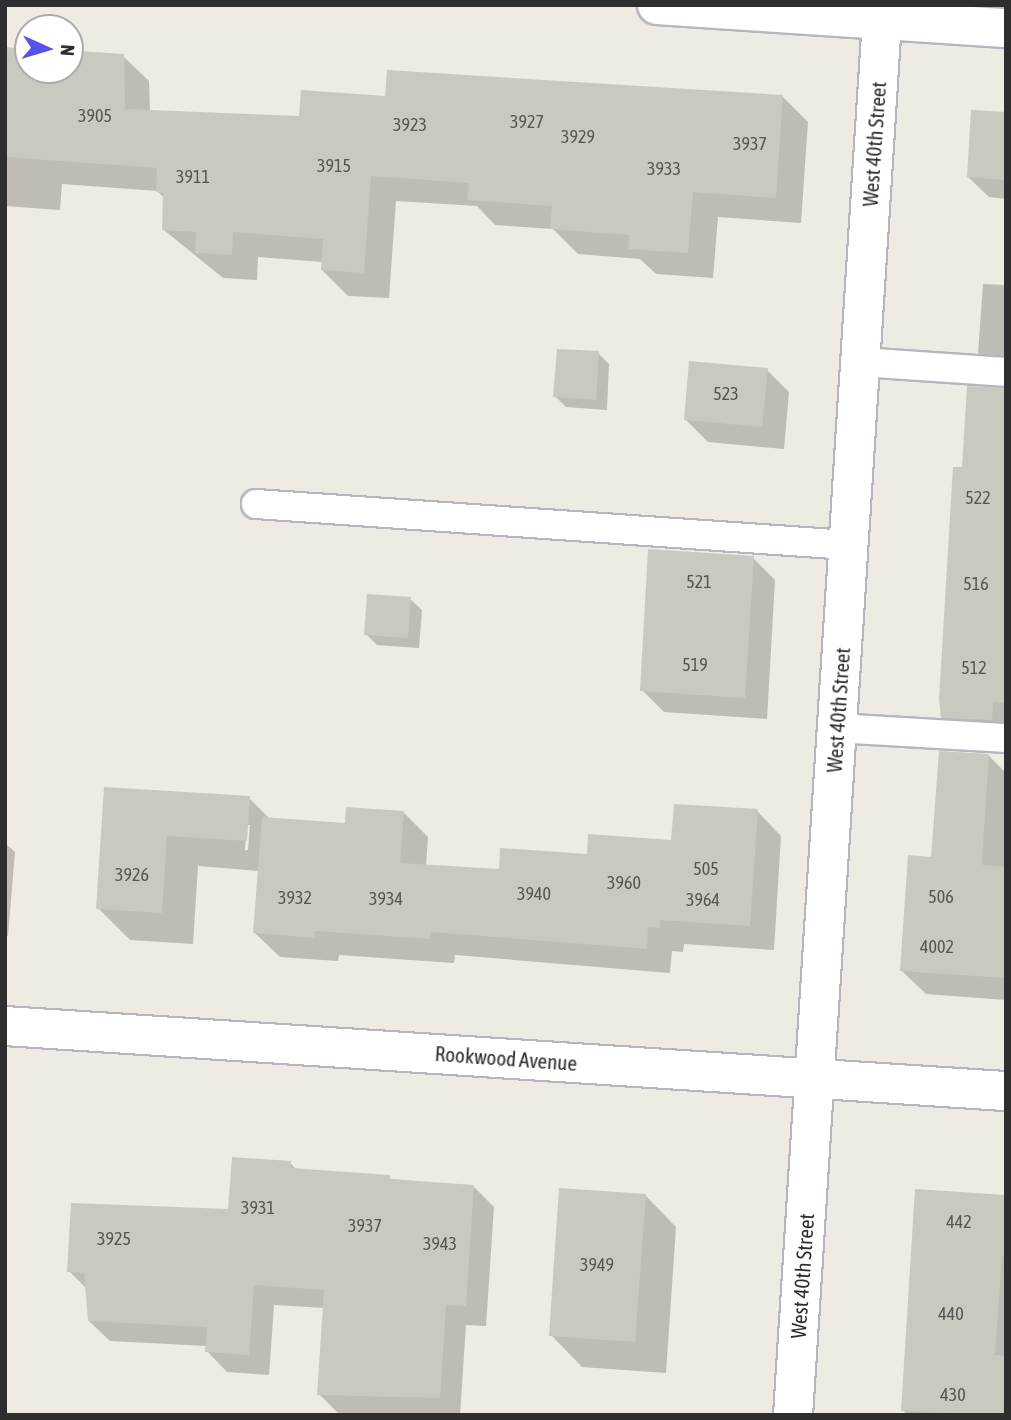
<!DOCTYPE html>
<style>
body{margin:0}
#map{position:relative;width:1011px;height:1420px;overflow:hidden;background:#eeebe2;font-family:"Asap Condensed",sans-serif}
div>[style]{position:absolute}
.shadow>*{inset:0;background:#0003}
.building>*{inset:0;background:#cac9c0}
.roads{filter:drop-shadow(2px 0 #b6b5c0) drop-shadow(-2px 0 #b6b5c0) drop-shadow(0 2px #b6b5c0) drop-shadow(0 -2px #b6b5c0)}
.service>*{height:28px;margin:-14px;padding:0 14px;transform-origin:14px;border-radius:14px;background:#fff}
.minor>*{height:38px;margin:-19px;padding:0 19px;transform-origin:19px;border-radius:19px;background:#fff}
span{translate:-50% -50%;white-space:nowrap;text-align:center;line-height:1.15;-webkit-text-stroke:5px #fff;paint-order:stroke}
.number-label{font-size:18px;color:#555552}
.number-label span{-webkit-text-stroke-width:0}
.street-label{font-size:21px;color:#2e2e2e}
.frame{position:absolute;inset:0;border:7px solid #2e2e2e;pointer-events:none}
.north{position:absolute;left:14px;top:14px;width:70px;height:70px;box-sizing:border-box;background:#fff;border:2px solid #ababab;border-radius:50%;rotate:94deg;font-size:19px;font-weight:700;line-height:28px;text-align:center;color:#2e2e2e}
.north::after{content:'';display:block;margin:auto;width:24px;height:32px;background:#5752ea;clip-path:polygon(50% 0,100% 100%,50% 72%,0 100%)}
</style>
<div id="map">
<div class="shadow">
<div style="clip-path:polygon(5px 49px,28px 50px,28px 70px,70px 70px,70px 53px,123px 56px,149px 81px,150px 112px,301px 118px,387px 98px,782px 96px,808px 122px,801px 223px,718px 217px,713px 278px,656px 274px,640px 259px,578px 254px,553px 229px,495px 225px,477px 206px,396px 201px,389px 298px,348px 296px,322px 270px,323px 262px,258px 257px,257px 280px,223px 278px,164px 230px,165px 199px,157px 191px,62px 184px,60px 210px,5px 206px)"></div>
<div style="clip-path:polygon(1006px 113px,1006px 199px,989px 197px,968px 177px)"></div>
<div style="clip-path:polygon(983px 284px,1006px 285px,1006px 376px,978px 353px)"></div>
<div style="clip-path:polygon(598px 353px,609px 364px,607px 410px,566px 407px,555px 396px)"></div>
<div style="clip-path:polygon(767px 370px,789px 392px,784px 449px,708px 442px,685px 419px)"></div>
<div style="clip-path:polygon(1006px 389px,1006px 741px,965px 739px,943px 717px,963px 469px)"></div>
<div style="clip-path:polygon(753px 558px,775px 580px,767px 719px,664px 712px,642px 690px)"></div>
<div style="clip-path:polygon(410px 599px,422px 610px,419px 648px,377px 645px,366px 634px)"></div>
<div style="clip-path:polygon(988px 755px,1006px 773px,1006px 1000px,926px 994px,901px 970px,933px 859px)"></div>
<div style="clip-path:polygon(evenodd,106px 789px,249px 798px,270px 819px,346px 824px,403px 812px,428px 837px,426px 866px,500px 871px,673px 841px,757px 811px,781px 836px,774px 950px,684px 944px,683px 952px,672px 951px,670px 973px,455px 955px,454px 963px,339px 955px,338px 961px,280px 957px,255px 933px,260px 871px,198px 866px,193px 944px,130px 940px,98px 908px,106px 789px,246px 825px,250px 825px,248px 850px,245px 850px,246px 825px)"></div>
<div style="clip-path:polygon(5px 843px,15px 852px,8px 936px,5px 936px)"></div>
<div style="clip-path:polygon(290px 1163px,297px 1170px,474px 1187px,494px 1207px,486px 1326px,466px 1325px,460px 1415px,339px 1414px,319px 1394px,325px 1308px,274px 1305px,269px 1375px,227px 1372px,207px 1351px,207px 1346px,110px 1341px,89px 1321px,87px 1289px,69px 1271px,230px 1211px)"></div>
<div style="clip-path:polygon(917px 1191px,1006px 1197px,1006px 1415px,907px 1415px,903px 1410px)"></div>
<div style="clip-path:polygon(645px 1195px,676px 1227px,666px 1373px,582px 1367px,551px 1335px)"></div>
</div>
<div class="building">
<div style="clip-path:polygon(5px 47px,28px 49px,28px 70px,70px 70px,70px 52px,77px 51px,124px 54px,125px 109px,299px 116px,301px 90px,385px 96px,387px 70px,783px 95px,776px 198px,693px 192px,688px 253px,628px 249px,629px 235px,550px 229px,552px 206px,467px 200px,469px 183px,371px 176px,364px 273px,321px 270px,323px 239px,233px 232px,232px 255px,195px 253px,196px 232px,162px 230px,163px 193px,156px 192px,157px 168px,5px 157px)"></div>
<div style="clip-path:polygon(971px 110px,1006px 112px,1006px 180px,967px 177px)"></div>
<div style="clip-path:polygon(557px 349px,599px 351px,596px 400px,553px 397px)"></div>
<div style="clip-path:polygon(689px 361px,768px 368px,762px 427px,684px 420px)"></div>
<div style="clip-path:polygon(967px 386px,1006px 388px,1006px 703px,993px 702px,992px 720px,941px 718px,939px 699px,953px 467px,962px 467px)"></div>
<div style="clip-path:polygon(648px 549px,754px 556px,745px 698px,640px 691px)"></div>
<div style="clip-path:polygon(367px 594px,411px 597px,408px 638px,364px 635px)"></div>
<div style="clip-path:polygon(939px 751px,989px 754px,982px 861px,983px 865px,1006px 867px,1006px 978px,900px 971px,908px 855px,931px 857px)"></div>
<div style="clip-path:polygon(104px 787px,250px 796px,247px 841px,167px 836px,162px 913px,96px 909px)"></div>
<div style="clip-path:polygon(674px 804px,758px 809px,750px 926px,660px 920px,660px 928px,648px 927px,647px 949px,431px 932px,430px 939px,315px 931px,315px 938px,253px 933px,262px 817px,345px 823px,346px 807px,404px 811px,400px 863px,499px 869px,500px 848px,587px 854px,588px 834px,671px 840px)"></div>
<div style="clip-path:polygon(232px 1157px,291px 1161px,291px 1168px,390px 1175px,390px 1179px,474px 1185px,466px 1306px,446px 1305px,440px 1398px,317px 1395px,324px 1290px,254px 1285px,249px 1355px,205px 1352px,207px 1327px,88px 1321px,84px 1273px,67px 1272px,71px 1203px,228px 1209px)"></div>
<div style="clip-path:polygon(559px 1188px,646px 1194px,635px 1342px,549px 1336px)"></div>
<div style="clip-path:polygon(915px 1189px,1006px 1195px,1006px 1256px,1002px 1255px,995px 1355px,1006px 1356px,1003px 1415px,901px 1411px)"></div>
</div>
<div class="roads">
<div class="service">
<div style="left:860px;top:362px;width:146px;rotate:3.9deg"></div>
<div style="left:256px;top:504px;width:594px;rotate:3.96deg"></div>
<div style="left:837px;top:728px;width:169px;rotate:3.4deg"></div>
</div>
<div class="minor">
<div style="left:657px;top:5px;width:350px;rotate:3.8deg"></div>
<div style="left:5px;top:1026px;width:1003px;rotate:3.72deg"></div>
<div style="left:793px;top:1415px;width:1413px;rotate:-86.35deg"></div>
</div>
</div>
<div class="number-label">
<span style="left:95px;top:116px">3905</span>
<span style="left:527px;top:122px">3927</span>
<span style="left:410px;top:125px">3923</span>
<span style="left:578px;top:137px">3929</span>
<span style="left:750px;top:144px">3937</span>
<span style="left:334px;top:166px">3915</span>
<span style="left:664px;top:169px">3933</span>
<span style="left:193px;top:177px">3911</span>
<span style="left:726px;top:394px">523</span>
<span style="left:978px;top:498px">522</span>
<span style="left:699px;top:582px">521</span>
<span style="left:976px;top:584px">516</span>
<span style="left:695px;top:665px">519</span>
<span style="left:974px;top:668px">512</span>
<span style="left:706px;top:869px">505</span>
<span style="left:132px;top:875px">3926</span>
<span style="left:624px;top:883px">3960</span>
<span style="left:534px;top:894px">3940</span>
<span style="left:941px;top:897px">506</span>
<span style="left:295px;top:898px">3932</span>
<span style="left:386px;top:899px">3934</span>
<span style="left:703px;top:900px">3964</span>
<span style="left:937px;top:947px">4002</span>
<span style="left:258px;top:1208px">3931</span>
<span style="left:959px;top:1222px">442</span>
<span style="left:365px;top:1226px">3937</span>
<span style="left:114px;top:1239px">3925</span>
<span style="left:440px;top:1244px">3943</span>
<span style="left:597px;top:1265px">3949</span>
<span style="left:951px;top:1314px">440</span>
<span style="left:953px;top:1395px">430</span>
</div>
<div class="street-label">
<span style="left:874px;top:144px;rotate:-86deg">West 40th Street</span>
<span style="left:838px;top:710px;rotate:-86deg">West 40th Street</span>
<span style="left:506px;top:1058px;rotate:4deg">Rookwood Avenue</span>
<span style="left:802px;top:1276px;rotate:-86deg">West 40th Street</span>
</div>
<div class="frame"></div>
<div class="north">N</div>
</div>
